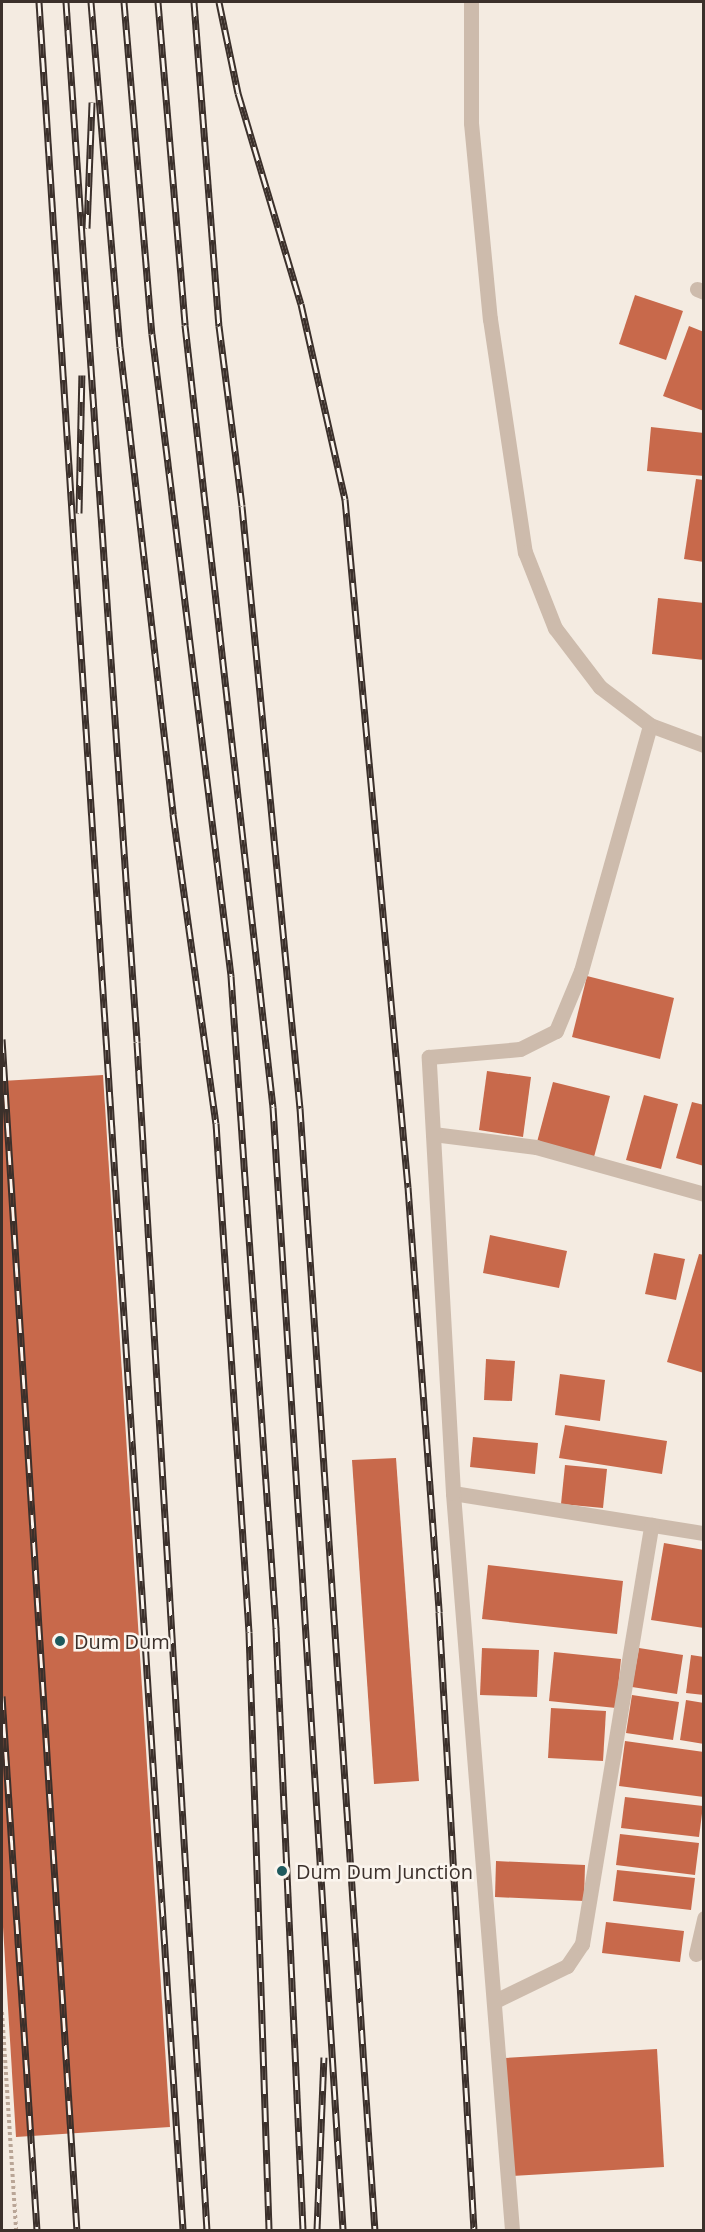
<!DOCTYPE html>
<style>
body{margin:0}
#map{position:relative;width:705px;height:2232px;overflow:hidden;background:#f4ebe1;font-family:"Open Sans",sans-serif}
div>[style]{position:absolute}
.building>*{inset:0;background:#c8694b}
.path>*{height:4px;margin-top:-2px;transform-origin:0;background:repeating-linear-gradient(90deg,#b9a596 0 3px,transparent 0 6px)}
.minor>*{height:15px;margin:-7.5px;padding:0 7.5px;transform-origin:7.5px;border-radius:7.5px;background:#cdbbac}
.rail>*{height:7px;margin-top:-3.5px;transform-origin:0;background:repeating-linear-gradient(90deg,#fbf5ee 0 14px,#3b302b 0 28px);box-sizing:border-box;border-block:2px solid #3b302b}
.dots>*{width:16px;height:16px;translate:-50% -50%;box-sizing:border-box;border:3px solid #fbf5ee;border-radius:50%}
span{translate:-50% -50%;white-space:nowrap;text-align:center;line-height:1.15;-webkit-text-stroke:5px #fbf5ee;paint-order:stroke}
.poi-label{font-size:20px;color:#3b302b}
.left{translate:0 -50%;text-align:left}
.frame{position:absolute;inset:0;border:3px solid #3b302b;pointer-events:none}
</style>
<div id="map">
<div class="building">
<div style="clip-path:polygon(635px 295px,683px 311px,666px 360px,619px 344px)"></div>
<div style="clip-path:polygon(689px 326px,704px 332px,704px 411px,663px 396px)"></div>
<div style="clip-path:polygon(651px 427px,704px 433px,704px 476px,647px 471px)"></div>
<div style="clip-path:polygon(696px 479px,704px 480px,704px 562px,684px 559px)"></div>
<div style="clip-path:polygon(658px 598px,704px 603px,704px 660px,652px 654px)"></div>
<div style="clip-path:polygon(587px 976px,674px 998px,660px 1059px,572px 1037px)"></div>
<div style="clip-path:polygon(487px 1071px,531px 1077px,523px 1137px,479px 1130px)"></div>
<div style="clip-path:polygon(103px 1075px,170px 2127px,16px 2137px,2px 1911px,2px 1081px)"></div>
<div style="clip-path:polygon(553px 1082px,610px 1096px,594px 1157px,537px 1142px)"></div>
<div style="clip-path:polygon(644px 1095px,678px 1104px,661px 1169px,626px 1160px)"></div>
<div style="clip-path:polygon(692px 1102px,704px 1105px,704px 1166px,676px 1158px)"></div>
<div style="clip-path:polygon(490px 1235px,567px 1251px,559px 1288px,483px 1273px)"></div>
<div style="clip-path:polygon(654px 1253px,685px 1259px,676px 1300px,645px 1294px)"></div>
<div style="clip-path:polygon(699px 1254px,704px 1255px,704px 1373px,667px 1362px)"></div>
<div style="clip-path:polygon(486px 1359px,515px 1361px,512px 1401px,484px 1400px)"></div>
<div style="clip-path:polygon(560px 1374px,605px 1380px,600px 1421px,555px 1415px)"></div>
<div style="clip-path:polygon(565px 1425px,667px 1441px,662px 1474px,559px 1458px)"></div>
<div style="clip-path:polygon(473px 1437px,538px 1443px,535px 1474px,470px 1467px)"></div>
<div style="clip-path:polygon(396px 1458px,419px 1781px,374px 1784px,352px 1460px)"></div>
<div style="clip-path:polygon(565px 1465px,607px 1469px,603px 1508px,561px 1504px)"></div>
<div style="clip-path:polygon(664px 1543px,704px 1550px,704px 1628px,651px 1620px)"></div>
<div style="clip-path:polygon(488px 1565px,623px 1581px,617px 1634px,482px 1619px)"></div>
<div style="clip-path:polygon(482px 1648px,539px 1650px,537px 1697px,480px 1695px)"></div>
<div style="clip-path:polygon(639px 1648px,683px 1655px,677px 1694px,632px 1687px)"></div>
<div style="clip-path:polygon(554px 1652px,621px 1659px,616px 1708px,549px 1701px)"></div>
<div style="clip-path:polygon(691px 1655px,704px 1657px,704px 1695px,686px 1693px)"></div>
<div style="clip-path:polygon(632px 1695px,679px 1702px,673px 1740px,626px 1733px)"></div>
<div style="clip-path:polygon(686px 1700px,704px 1703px,704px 1744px,680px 1740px)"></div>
<div style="clip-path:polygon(551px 1708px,606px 1711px,603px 1761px,548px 1758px)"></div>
<div style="clip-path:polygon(625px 1741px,704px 1752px,704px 1797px,619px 1786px)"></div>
<div style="clip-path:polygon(625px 1797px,703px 1806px,699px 1837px,621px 1828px)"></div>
<div style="clip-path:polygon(620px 1834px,699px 1843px,695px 1875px,616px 1865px)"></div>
<div style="clip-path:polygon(496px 1861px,585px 1865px,584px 1901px,495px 1897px)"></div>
<div style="clip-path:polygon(617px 1870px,695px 1878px,691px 1910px,613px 1901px)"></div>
<div style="clip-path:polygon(606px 1922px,684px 1931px,680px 1962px,602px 1953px)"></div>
<div style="clip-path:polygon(657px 2049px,664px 2167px,512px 2176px,505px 2058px)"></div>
</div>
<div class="path">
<div style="left:2px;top:2012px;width:218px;rotate:86.3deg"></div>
</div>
<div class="minor">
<div style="left:471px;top:2px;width:121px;rotate:90deg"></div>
<div style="left:471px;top:123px;width:197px;rotate:84.5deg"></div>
<div style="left:490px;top:319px;width:236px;rotate:81.5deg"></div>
<div style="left:525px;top:552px;width:82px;rotate:68.5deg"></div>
<div style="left:555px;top:628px;width:74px;rotate:52.7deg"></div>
<div style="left:600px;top:687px;width:63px;rotate:37.2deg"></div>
<div style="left:650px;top:725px;width:58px;rotate:20.3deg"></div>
<div style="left:697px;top:289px;width:8px;rotate:23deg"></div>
<div style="left:433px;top:1134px;width:104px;rotate:7.2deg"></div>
<div style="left:536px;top:1147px;width:174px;rotate:15.6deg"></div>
<div style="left:453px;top:1493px;width:254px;rotate:9.1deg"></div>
<div style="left:696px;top:1954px;width:37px;rotate:-77deg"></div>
<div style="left:495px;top:2001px;width:80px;rotate:-25.9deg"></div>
<div style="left:567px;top:1966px;width:27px;rotate:-56deg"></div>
<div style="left:582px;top:1944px;width:425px;rotate:-80.6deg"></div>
<div style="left:512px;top:2230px;width:739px;rotate:-94.58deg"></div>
<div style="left:453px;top:1493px;width:437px;rotate:-93.2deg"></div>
<div style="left:429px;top:1057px;width:91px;rotate:-5deg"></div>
<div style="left:520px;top:1049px;width:40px;rotate:-26.6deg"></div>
<div style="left:556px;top:1031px;width:65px;rotate:-67.4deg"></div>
<div style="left:581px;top:971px;width:255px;rotate:-74.3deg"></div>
</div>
<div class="rail">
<div style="left:39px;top:2px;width:2233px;rotate:86.3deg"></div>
<div style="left:66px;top:2px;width:1042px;rotate:86.09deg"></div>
<div style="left:137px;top:1042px;width:1190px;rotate:86.63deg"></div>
<div style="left:91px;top:2px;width:346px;rotate:85.2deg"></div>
<div style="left:120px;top:347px;width:470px;rotate:83.5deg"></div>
<div style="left:173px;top:814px;width:312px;rotate:82.1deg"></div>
<div style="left:216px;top:1123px;width:510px;rotate:86.29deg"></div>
<div style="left:249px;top:1632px;width:598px;rotate:88.08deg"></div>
<div style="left:124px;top:2px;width:333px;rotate:85.2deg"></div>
<div style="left:152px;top:334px;width:647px;rotate:82.98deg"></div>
<div style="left:231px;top:976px;width:654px;rotate:86.05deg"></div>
<div style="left:276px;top:1628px;width:603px;rotate:87.43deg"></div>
<div style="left:158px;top:2px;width:324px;rotate:85.2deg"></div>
<div style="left:185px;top:325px;width:787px;rotate:83.58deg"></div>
<div style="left:273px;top:1107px;width:1125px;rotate:86.43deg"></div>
<div style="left:194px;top:2px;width:325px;rotate:85.6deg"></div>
<div style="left:219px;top:326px;width:181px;rotate:82.7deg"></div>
<div style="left:242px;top:506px;width:605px;rotate:84.5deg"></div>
<div style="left:300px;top:1108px;width:1125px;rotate:86.18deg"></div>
<div style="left:219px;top:2px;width:93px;rotate:78.2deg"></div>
<div style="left:238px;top:93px;width:220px;rotate:73.4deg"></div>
<div style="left:301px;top:304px;width:200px;rotate:77.3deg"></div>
<div style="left:345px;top:499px;width:691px;rotate:84.77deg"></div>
<div style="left:408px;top:1187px;width:426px;rotate:85.8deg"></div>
<div style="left:439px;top:1612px;width:619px;rotate:86.76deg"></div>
<div style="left:87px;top:228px;width:126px;rotate:-87.7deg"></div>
<div style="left:79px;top:513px;width:138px;rotate:-88.8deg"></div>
<div style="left:2px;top:1039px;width:1193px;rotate:86.4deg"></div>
<div style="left:2px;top:1696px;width:535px;rotate:86.25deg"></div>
<div style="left:317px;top:2230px;width:173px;rotate:-87.7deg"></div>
</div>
<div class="dots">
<div style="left:60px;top:1641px;background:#1f5a5e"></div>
<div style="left:282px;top:1871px;background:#1f5a5e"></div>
</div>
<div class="poi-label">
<span class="left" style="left:74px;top:1641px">Dum Dum</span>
<span class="left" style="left:296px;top:1871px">Dum Dum Junction</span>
</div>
<div class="frame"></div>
</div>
